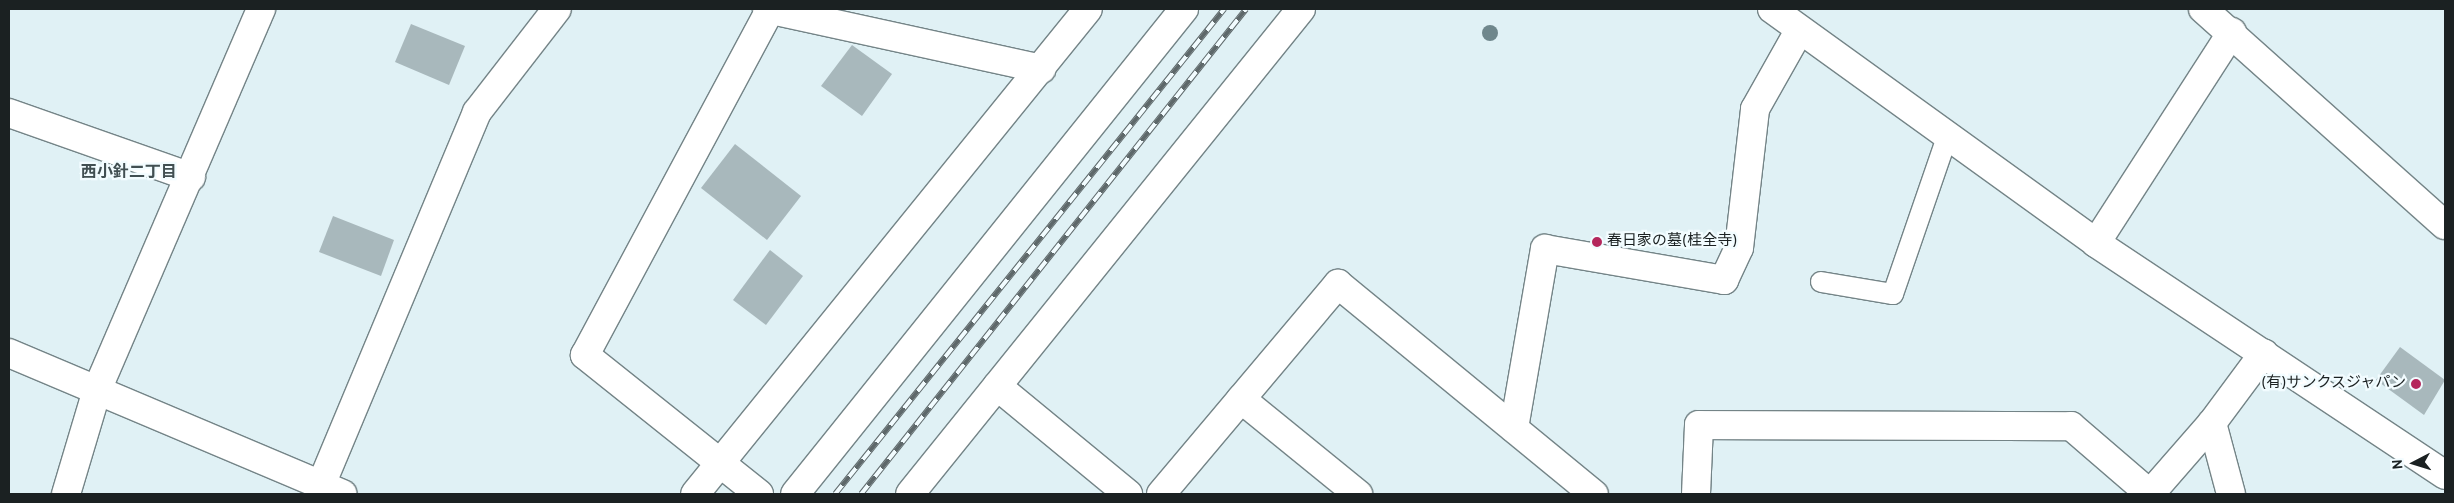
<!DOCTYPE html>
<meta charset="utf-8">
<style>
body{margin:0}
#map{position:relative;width:2454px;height:503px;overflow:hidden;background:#e0f1f5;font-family:Overpass,"Noto Sans JP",sans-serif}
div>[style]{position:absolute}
.building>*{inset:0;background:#a8b8bc}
.roads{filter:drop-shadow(1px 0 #748487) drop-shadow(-1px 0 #748487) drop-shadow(0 1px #748487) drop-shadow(0 -1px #748487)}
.lane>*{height:20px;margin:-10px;padding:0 10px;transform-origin:10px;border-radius:10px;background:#fff}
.street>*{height:28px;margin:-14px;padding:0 14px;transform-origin:14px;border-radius:14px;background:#fff}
.secondary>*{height:28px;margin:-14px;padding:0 14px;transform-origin:14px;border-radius:14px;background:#fff}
.rail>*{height:5.5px;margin-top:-2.75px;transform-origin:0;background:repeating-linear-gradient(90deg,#f2fcff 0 11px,#5e686a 0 22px);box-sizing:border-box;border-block:1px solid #5e686a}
.trees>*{width:16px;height:16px;margin:-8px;border-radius:50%;background:#6f878c}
.dots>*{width:14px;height:14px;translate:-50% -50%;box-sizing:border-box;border:2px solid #f2fcff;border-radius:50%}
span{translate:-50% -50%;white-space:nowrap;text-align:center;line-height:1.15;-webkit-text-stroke:4.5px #f2fcff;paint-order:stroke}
.poi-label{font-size:15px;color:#1b2122}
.left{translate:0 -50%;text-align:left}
.right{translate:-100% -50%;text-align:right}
.neighbourhood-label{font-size:16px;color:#414f52;font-weight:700}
.frame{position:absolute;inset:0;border:10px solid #1b2122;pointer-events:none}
.north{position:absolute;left:2389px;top:438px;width:50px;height:50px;-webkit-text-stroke:4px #f2fcff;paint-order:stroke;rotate:265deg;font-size:14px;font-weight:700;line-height:20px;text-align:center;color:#1b2122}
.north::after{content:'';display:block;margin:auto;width:18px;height:22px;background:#1b2122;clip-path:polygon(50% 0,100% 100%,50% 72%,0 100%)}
</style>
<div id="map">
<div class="building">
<div style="clip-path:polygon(411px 24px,465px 46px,449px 85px,395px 62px)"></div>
<div style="clip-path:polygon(852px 45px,892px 74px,862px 116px,821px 86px)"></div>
<div style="clip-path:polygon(735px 144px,801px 196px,767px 240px,701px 188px)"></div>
<div style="clip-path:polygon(333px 216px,394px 240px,381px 276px,319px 252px)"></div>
<div style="clip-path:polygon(770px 250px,803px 276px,766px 325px,733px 300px)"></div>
<div style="clip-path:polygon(2400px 347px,2445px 380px,2424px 415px,2376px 380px)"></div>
</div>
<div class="roads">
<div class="lane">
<div style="left:1821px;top:282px;width:73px;rotate:9.5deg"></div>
<div style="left:1893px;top:294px;width:166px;rotate:-71deg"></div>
</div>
<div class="street">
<div style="left:767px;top:9px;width:281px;rotate:12.3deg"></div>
<div style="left:9px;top:113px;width:193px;rotate:19.4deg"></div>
<div style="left:2096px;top:243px;width:251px;rotate:-57.2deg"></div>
<div style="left:997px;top:386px;width:170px;rotate:39.5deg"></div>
<div style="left:1241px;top:399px;width:151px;rotate:39.1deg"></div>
<div style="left:2212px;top:423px;width:73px;rotate:75deg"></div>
<div style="left:1514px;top:428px;width:182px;rotate:-80.2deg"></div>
<div style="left:1545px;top:249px;width:182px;rotate:9.8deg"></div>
<div style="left:1724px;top:280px;width:35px;rotate:-65deg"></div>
<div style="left:1739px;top:248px;width:140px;rotate:-83.4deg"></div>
<div style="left:1755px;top:109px;width:90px;rotate:-60.6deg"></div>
<div style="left:321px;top:485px;width:404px;rotate:-67.3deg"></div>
<div style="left:477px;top:112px;width:130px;rotate:-52.2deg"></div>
<div style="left:66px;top:494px;width:109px;rotate:-73.4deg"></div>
<div style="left:97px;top:390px;width:415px;rotate:-66.7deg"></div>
<div style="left:695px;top:494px;width:624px;rotate:-50.98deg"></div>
<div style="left:759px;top:494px;width:223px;rotate:-141.4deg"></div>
<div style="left:585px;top:355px;width:391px;rotate:-61.8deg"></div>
<div style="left:795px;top:494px;width:622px;rotate:-51.27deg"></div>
<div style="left:910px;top:494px;width:623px;rotate:-51.12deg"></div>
<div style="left:1161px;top:494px;width:275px;rotate:-49.9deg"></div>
<div style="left:1338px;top:284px;width:331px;rotate:39.4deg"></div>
<div style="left:1696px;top:494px;width:69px;rotate:-87.5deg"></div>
<div style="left:1699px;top:425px;width:372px;rotate:0.2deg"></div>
<div style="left:2071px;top:426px;width:104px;rotate:40.7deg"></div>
<div style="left:2150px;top:494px;width:94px;rotate:-48.9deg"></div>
<div style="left:2212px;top:423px;width:87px;rotate:-53.4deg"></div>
</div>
<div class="secondary">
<div style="left:1772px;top:9px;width:400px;rotate:35.8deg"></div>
<div style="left:2096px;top:243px;width:419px;rotate:33.6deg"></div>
<div style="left:2203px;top:9px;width:324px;rotate:41.8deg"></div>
<div style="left:9px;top:353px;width:362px;rotate:22.9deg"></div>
</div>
</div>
<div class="rail">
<div style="left:835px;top:494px;width:622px;rotate:-51.27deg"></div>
<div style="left:861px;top:494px;width:619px;rotate:-51.56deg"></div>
</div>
<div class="trees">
<div style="left:1490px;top:33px"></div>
</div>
<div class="dots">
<div style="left:1597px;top:242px;background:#b4275c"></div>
<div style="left:2416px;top:384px;background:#b4275c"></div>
</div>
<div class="poi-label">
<span class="left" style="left:1607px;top:242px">春日家の墓(桂全寺)</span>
<span class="right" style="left:2406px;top:384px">(有)サンクスジャパン</span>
</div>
<div class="neighbourhood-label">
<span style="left:129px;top:173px">西小針二丁目</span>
</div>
<div class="frame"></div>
<div class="north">N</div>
</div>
